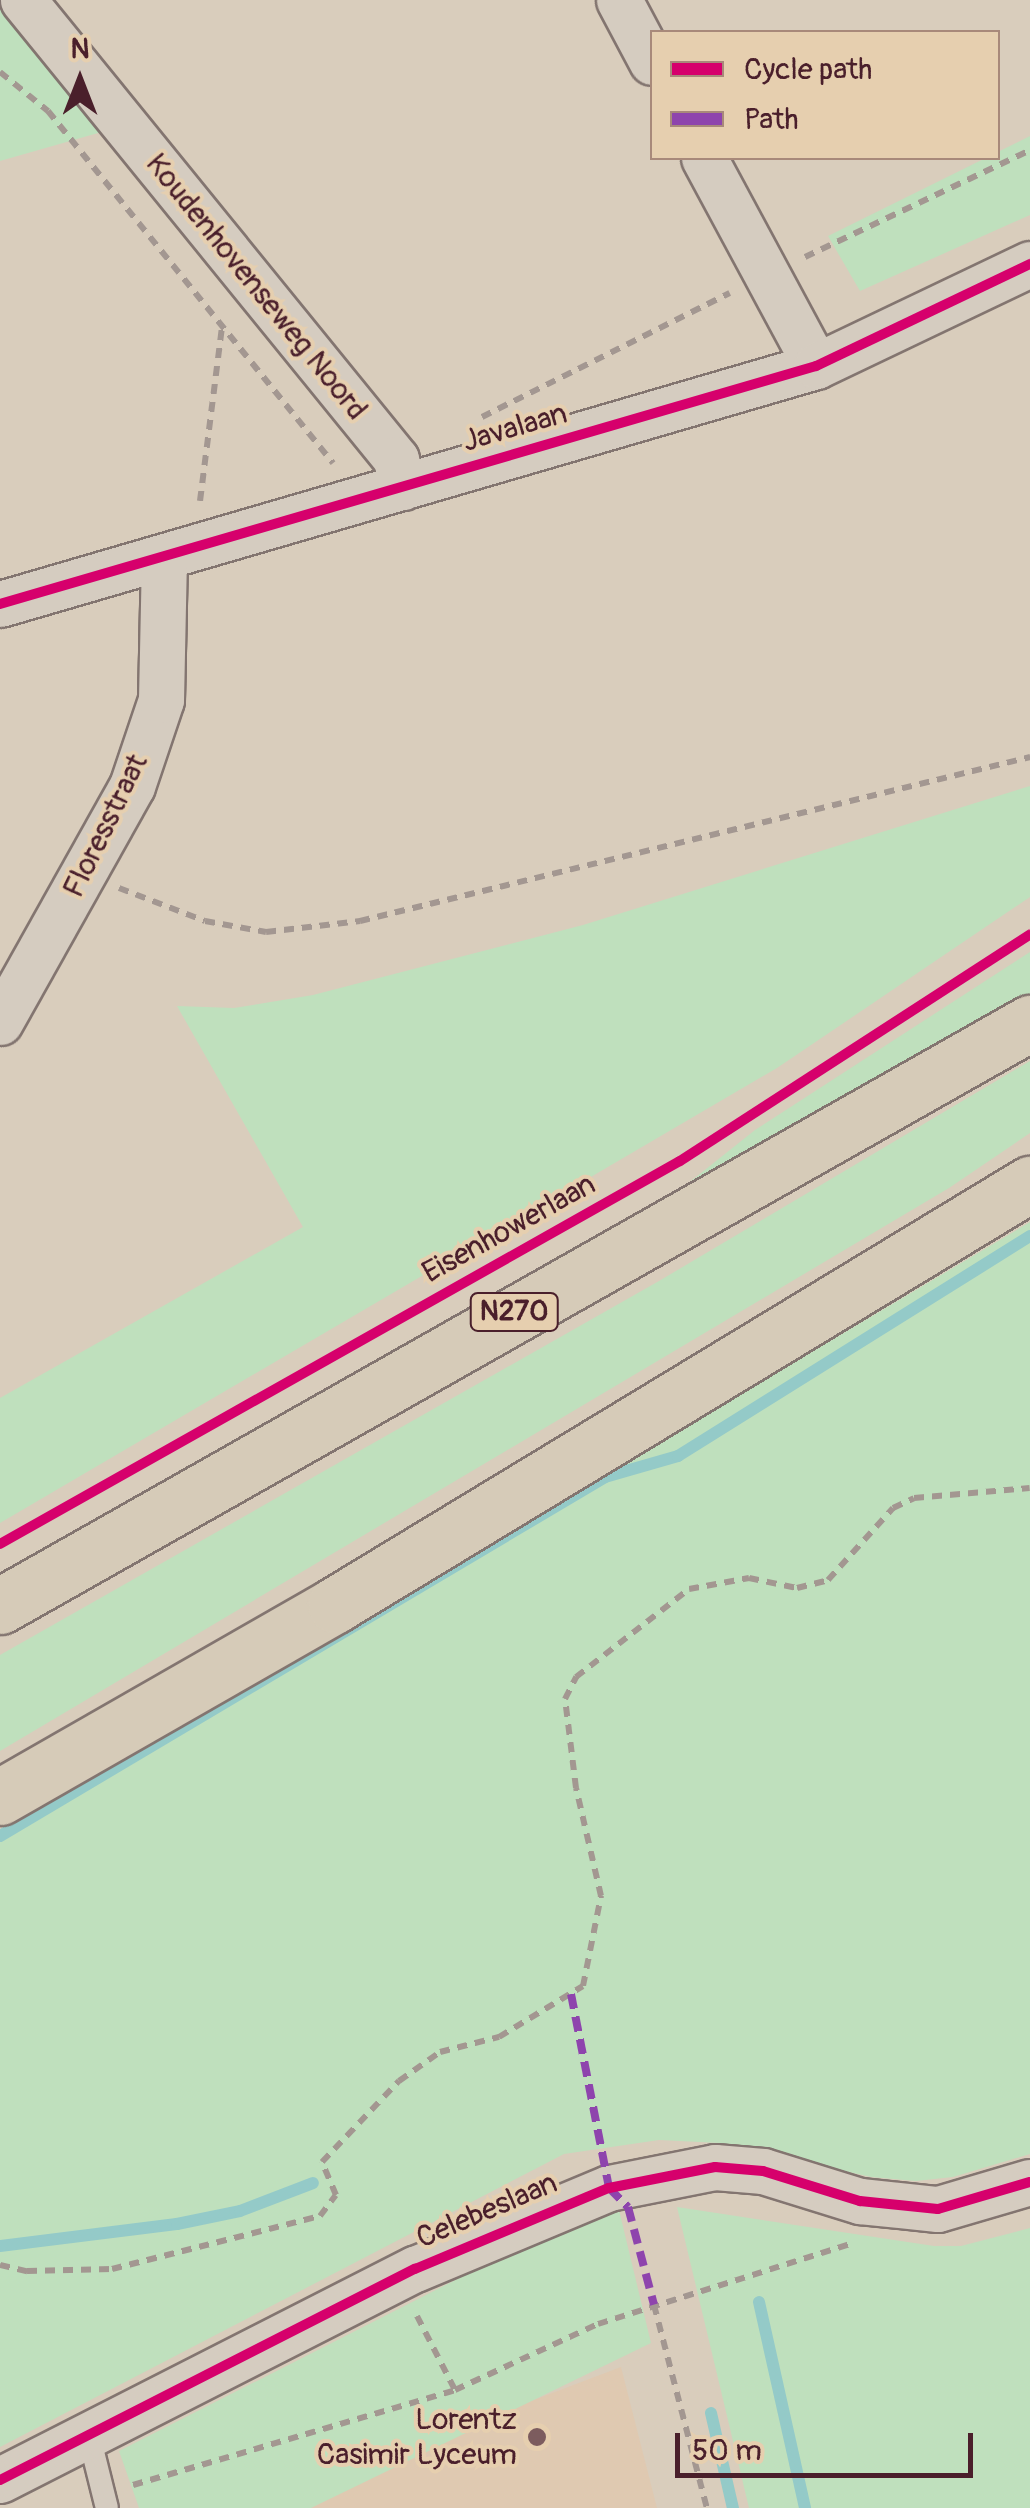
<!DOCTYPE html>
<style>
body{margin:0}
#map{position:relative;width:1030px;height:2508px;overflow:hidden;background:#d9cdbc;font-family:Pangolin,sans-serif}
div>[style]{position:absolute}
.built>*{inset:0;background:#dfc9b1}
.green>*{inset:0;background:#bfe0bd}
.stream>*{height:12px;margin:-6px;padding:0 6px;transform-origin:6px;border-radius:6px;background:#94cac8}
.path>*{height:6px;margin-top:-3px;transform-origin:0;background:repeating-linear-gradient(90deg,#a39791 0 10px,transparent 0 18px)}
.roads{filter:drop-shadow(2px 0 #837570) drop-shadow(-2px 0 #837570) drop-shadow(0 2px #837570) drop-shadow(0 -2px #837570)}
.lane>*{height:22px;margin:-11px;padding:0 11px;transform-origin:11px;border-radius:11px;background:#d5ccc0}
.street>*{height:45px;margin:-22.5px;padding:0 22.5px;transform-origin:22.5px;border-radius:22.5px;background:#d5ccc0}
.primary>*{height:55px;margin:-27.5px;padding:0 27.5px;transform-origin:27.5px;border-radius:27.5px;background:#d6cbb8}
.quiet>*{height:8px;margin-top:-4px;transform-origin:0;background:repeating-linear-gradient(90deg,#8e44ad 0 15px,transparent 0 23px)}
.cycleway>*{height:10px;margin:-5px;padding:0 5px;transform-origin:5px;border-radius:5px;background:#d6006c}
.dots>*{width:28px;height:28px;translate:-50% -50%;box-sizing:border-box;border:5px solid #e6cfaf;border-radius:50%}
span{translate:-50% -50%;white-space:nowrap;text-align:center;line-height:1.15;-webkit-text-stroke:8px #e6cfaf;paint-order:stroke}
.shield-label span{padding:2px 8px;background:#e6cfaf;border:2px solid;border-radius:8px;-webkit-text-stroke-width:0}
.shield-label{font-size:28px;color:#4a1f2b;font-weight:700}
.street-label{font-size:30px;color:#4a1f2b}
.poi-label{font-size:30px;color:#4a1f2b}
.right{translate:-100% -50%;text-align:right}
.legend{position:absolute;left:650px;top:30px;width:350px;height:130px;box-sizing:border-box;background:#e6cfaf;border:2px solid #a8897a;margin:0;padding:12px 18px;list-style:none;font-size:30px;color:#4a1f2b}
.legend li{display:flex;align-items:center;gap:20px;height:50px}
.legend b{width:50px;border:2px solid #a8897a}
.north{position:absolute;left:30px;top:30px;width:100px;height:100px;-webkit-text-stroke:8px #e6cfaf;paint-order:stroke;rotate:0deg;font-size:28px;font-weight:700;line-height:40px;text-align:center;color:#4a1f2b}
.north::after{content:'';display:block;margin:auto;width:35px;height:45px;background:#4a1f2b;clip-path:polygon(50% 0,100% 100%,50% 72%,0 100%)}
.scale{position:absolute;left:675px;top:2433px;width:298px;height:45px;box-sizing:border-box;border:5px solid #4a1f2b;border-top:0;padding-left:12px;font-size:30px;line-height:35px;white-space:nowrap;color:#4a1f2b;-webkit-text-stroke:8px #e6cfaf;paint-order:stroke}
</style>
<div id="map">
<div class="built">
<div style="clip-path:polygon(621px 2367px,657px 2508px,249px 2508px)"></div>
</div>
<div class="green">
<div style="clip-path:polygon(0 0,10px 0,112px 129px,0 161px)"></div>
<div style="clip-path:polygon(1030px 136px,1030px 215px,860px 291px,828px 236px)"></div>
<div style="clip-path:polygon(1030px 786px,1030px 897px,777px 1068px,0 1523px,0 1398px,303px 1227px,177px 1006px,234px 1008px,313px 995px,583px 925px)"></div>
<div style="clip-path:polygon(1030px 952px,1030px 1001px,647px 1216px,755px 1130px)"></div>
<div style="clip-path:polygon(1030px 1061px,1030px 1133px,949px 1188px,0 1751px,0 1655px,659px 1281px)"></div>
<div style="clip-path:polygon(1030px 1222px,1030px 2154px,953px 2177px,916px 2181px,871px 2177px,720px 2143px,659px 2140px,564px 2154px,0 2447px,0 1836px)"></div>
<div style="clip-path:polygon(677px 2207px,934px 2246px,961px 2246px,1030px 2228px,1030px 2508px,749px 2508px)"></div>
<div style="clip-path:polygon(619px 2210px,651px 2343px,311px 2508px,139px 2508px,119px 2451px,542px 2236px)"></div>
</div>
<div class="stream">
<div style="left:0;top:1836px;width:703px;rotate:-30.68deg"></div>
<div style="left:605px;top:1477px;width:76px;rotate:-16deg"></div>
<div style="left:678px;top:1456px;width:415px;rotate:-32deg"></div>
<div style="left:0;top:2246px;width:178px;rotate:-7.1deg"></div>
<div style="left:177px;top:2224px;width:64px;rotate:-11.7deg"></div>
<div style="left:240px;top:2211px;width:78px;rotate:-21deg"></div>
<div style="left:759px;top:2302px;width:211px;rotate:77.4deg"></div>
<div style="left:711px;top:2413px;width:98px;rotate:77deg"></div>
</div>
<div class="path">
<div style="left:0;top:72px;width:62px;rotate:39.1deg"></div>
<div style="left:48px;top:111px;width:453px;rotate:51deg"></div>
<div style="left:805px;top:257px;width:249px;rotate:-25.4deg"></div>
<div style="left:482px;top:417px;width:277px;rotate:-26.6deg"></div>
<div style="left:200px;top:501px;width:176px;rotate:-82.8deg"></div>
<div style="left:119px;top:888px;width:92px;rotate:21deg"></div>
<div style="left:205px;top:921px;width:62px;rotate:10.2deg"></div>
<div style="left:266px;top:932px;width:95px;rotate:-6.7deg"></div>
<div style="left:360px;top:921px;width:690px;rotate:-13.75deg"></div>
<div style="left:0;top:2265px;width:28px;rotate:13deg"></div>
<div style="left:27px;top:2271px;width:85px;rotate:-1.3deg"></div>
<div style="left:112px;top:2269px;width:215px;rotate:-14.3deg"></div>
<div style="left:320px;top:2216px;width:26px;rotate:-53deg"></div>
<div style="left:336px;top:2195px;width:36px;rotate:-113deg"></div>
<div style="left:322px;top:2162px;width:112px;rotate:-46.5deg"></div>
<div style="left:399px;top:2081px;width:50px;rotate:-35.3deg"></div>
<div style="left:440px;top:2052px;width:61px;rotate:-14.3deg"></div>
<div style="left:499px;top:2037px;width:98px;rotate:-31.3deg"></div>
<div style="left:583px;top:1986px;width:92px;rotate:-78.7deg"></div>
<div style="left:601px;top:1896px;width:111px;rotate:-103deg"></div>
<div style="left:576px;top:1788px;width:90px;rotate:-97deg"></div>
<div style="left:565px;top:1699px;width:25px;rotate:-63deg"></div>
<div style="left:576px;top:1677px;width:143px;rotate:-37.9deg"></div>
<div style="left:689px;top:1589px;width:61px;rotate:-10.4deg"></div>
<div style="left:749px;top:1578px;width:49px;rotate:11.8deg"></div>
<div style="left:797px;top:1588px;width:32px;rotate:-14deg"></div>
<div style="left:828px;top:1580px;width:97px;rotate:-47.9deg"></div>
<div style="left:893px;top:1508px;width:23px;rotate:-25deg"></div>
<div style="left:914px;top:1498px;width:116px;rotate:-4.9deg"></div>
<div style="left:654px;top:2305px;width:210px;rotate:75.4deg"></div>
<div style="left:417px;top:2316px;width:83px;rotate:62.8deg"></div>
<div style="left:133px;top:2485px;width:336px;rotate:-16.4deg"></div>
<div style="left:455px;top:2390px;width:157px;rotate:-24.8deg"></div>
<div style="left:598px;top:2324px;width:269px;rotate:-17.6deg"></div>
</div>
<div class="roads">
<div class="lane">
<div style="left:89px;top:2436px;width:74px;rotate:76deg"></div>
</div>
<div class="street">
<div style="left:23px;top:0;width:591px;rotate:50.9deg"></div>
<div style="left:396px;top:459px;width:29px;rotate:78deg"></div>
<div style="left:619px;top:0;width:70px;rotate:62deg"></div>
<div style="left:704px;top:158px;width:236px;rotate:61.7deg"></div>
<div style="left:0;top:604px;width:850px;rotate:-16.26deg"></div>
<div style="left:816px;top:366px;width:237px;rotate:-25.5deg"></div>
<div style="left:0;top:1022px;width:270px;rotate:-60.8deg"></div>
<div style="left:132px;top:786px;width:91px;rotate:-71.4deg"></div>
<div style="left:161px;top:700px;width:143px;rotate:-88.8deg"></div>
<div style="left:0;top:2480px;width:466px;rotate:-27deg"></div>
<div style="left:415px;top:2269px;width:210px;rotate:-22.7deg"></div>
<div style="left:609px;top:2188px;width:108px;rotate:-11.2deg"></div>
<div style="left:715px;top:2167px;width:48px;rotate:4.8deg"></div>
<div style="left:763px;top:2171px;width:102px;rotate:17.2deg"></div>
<div style="left:860px;top:2201px;width:78px;rotate:5.9deg"></div>
<div style="left:938px;top:2209px;width:96px;rotate:-16.4deg"></div>
</div>
<div class="primary">
<div style="left:0;top:1606px;width:1184px;rotate:-29.51deg"></div>
<div style="left:0;top:1797px;width:386px;rotate:-29.8deg"></div>
<div style="left:335px;top:1605px;width:813px;rotate:-31.21deg"></div>
</div>
</div>
<div class="quiet">
<div style="left:571px;top:1994px;width:198px;rotate:78.9deg"></div>
<div style="left:609px;top:2188px;width:27px;rotate:45deg"></div>
<div style="left:628px;top:2207px;width:101px;rotate:75.1deg"></div>
</div>
<div class="cycleway">
<div style="left:0;top:604px;width:850px;rotate:-16.26deg"></div>
<div style="left:816px;top:366px;width:237px;rotate:-25.5deg"></div>
<div style="left:0;top:1544px;width:780px;rotate:-29.39deg"></div>
<div style="left:680px;top:1161px;width:417px;rotate:-32.9deg"></div>
<div style="left:0;top:2480px;width:466px;rotate:-27deg"></div>
<div style="left:415px;top:2269px;width:210px;rotate:-22.7deg"></div>
<div style="left:609px;top:2188px;width:108px;rotate:-11.2deg"></div>
<div style="left:715px;top:2167px;width:48px;rotate:4.8deg"></div>
<div style="left:763px;top:2171px;width:102px;rotate:17.2deg"></div>
<div style="left:860px;top:2201px;width:78px;rotate:5.9deg"></div>
<div style="left:938px;top:2209px;width:96px;rotate:-16.4deg"></div>
</div>
<div class="dots">
<div style="left:537px;top:2437px;background:#7c5c5e"></div>
</div>
<div class="shield-label">
<span style="left:514px;top:1312px">N270</span>
</div>
<div class="street-label">
<span style="left:256px;top:287px;rotate:51deg">Koudenhovenseweg Noord</span>
<span style="left:515px;top:428px;rotate:-16deg">Javalaan</span>
<span style="left:106px;top:826px;rotate:-64deg">Floresstraat</span>
<span style="left:509px;top:1229px;rotate:-29deg">Eisenhowerlaan</span>
<span style="left:487px;top:2211px;rotate:-23deg">Celebeslaan</span>
</div>
<div class="poi-label">
<span class="right" style="left:517px;top:2437px">Lorentz<br>Casimir Lyceum</span>
</div>
<ul class="legend">
<li><b style="height:12px;background:#d6006c"></b>Cycle path</li>
<li><b style="height:12px;background:#8e44ad"></b>Path</li>
</ul>
<div class="north">N</div>
<div class="scale">50 m</div>
</div>
